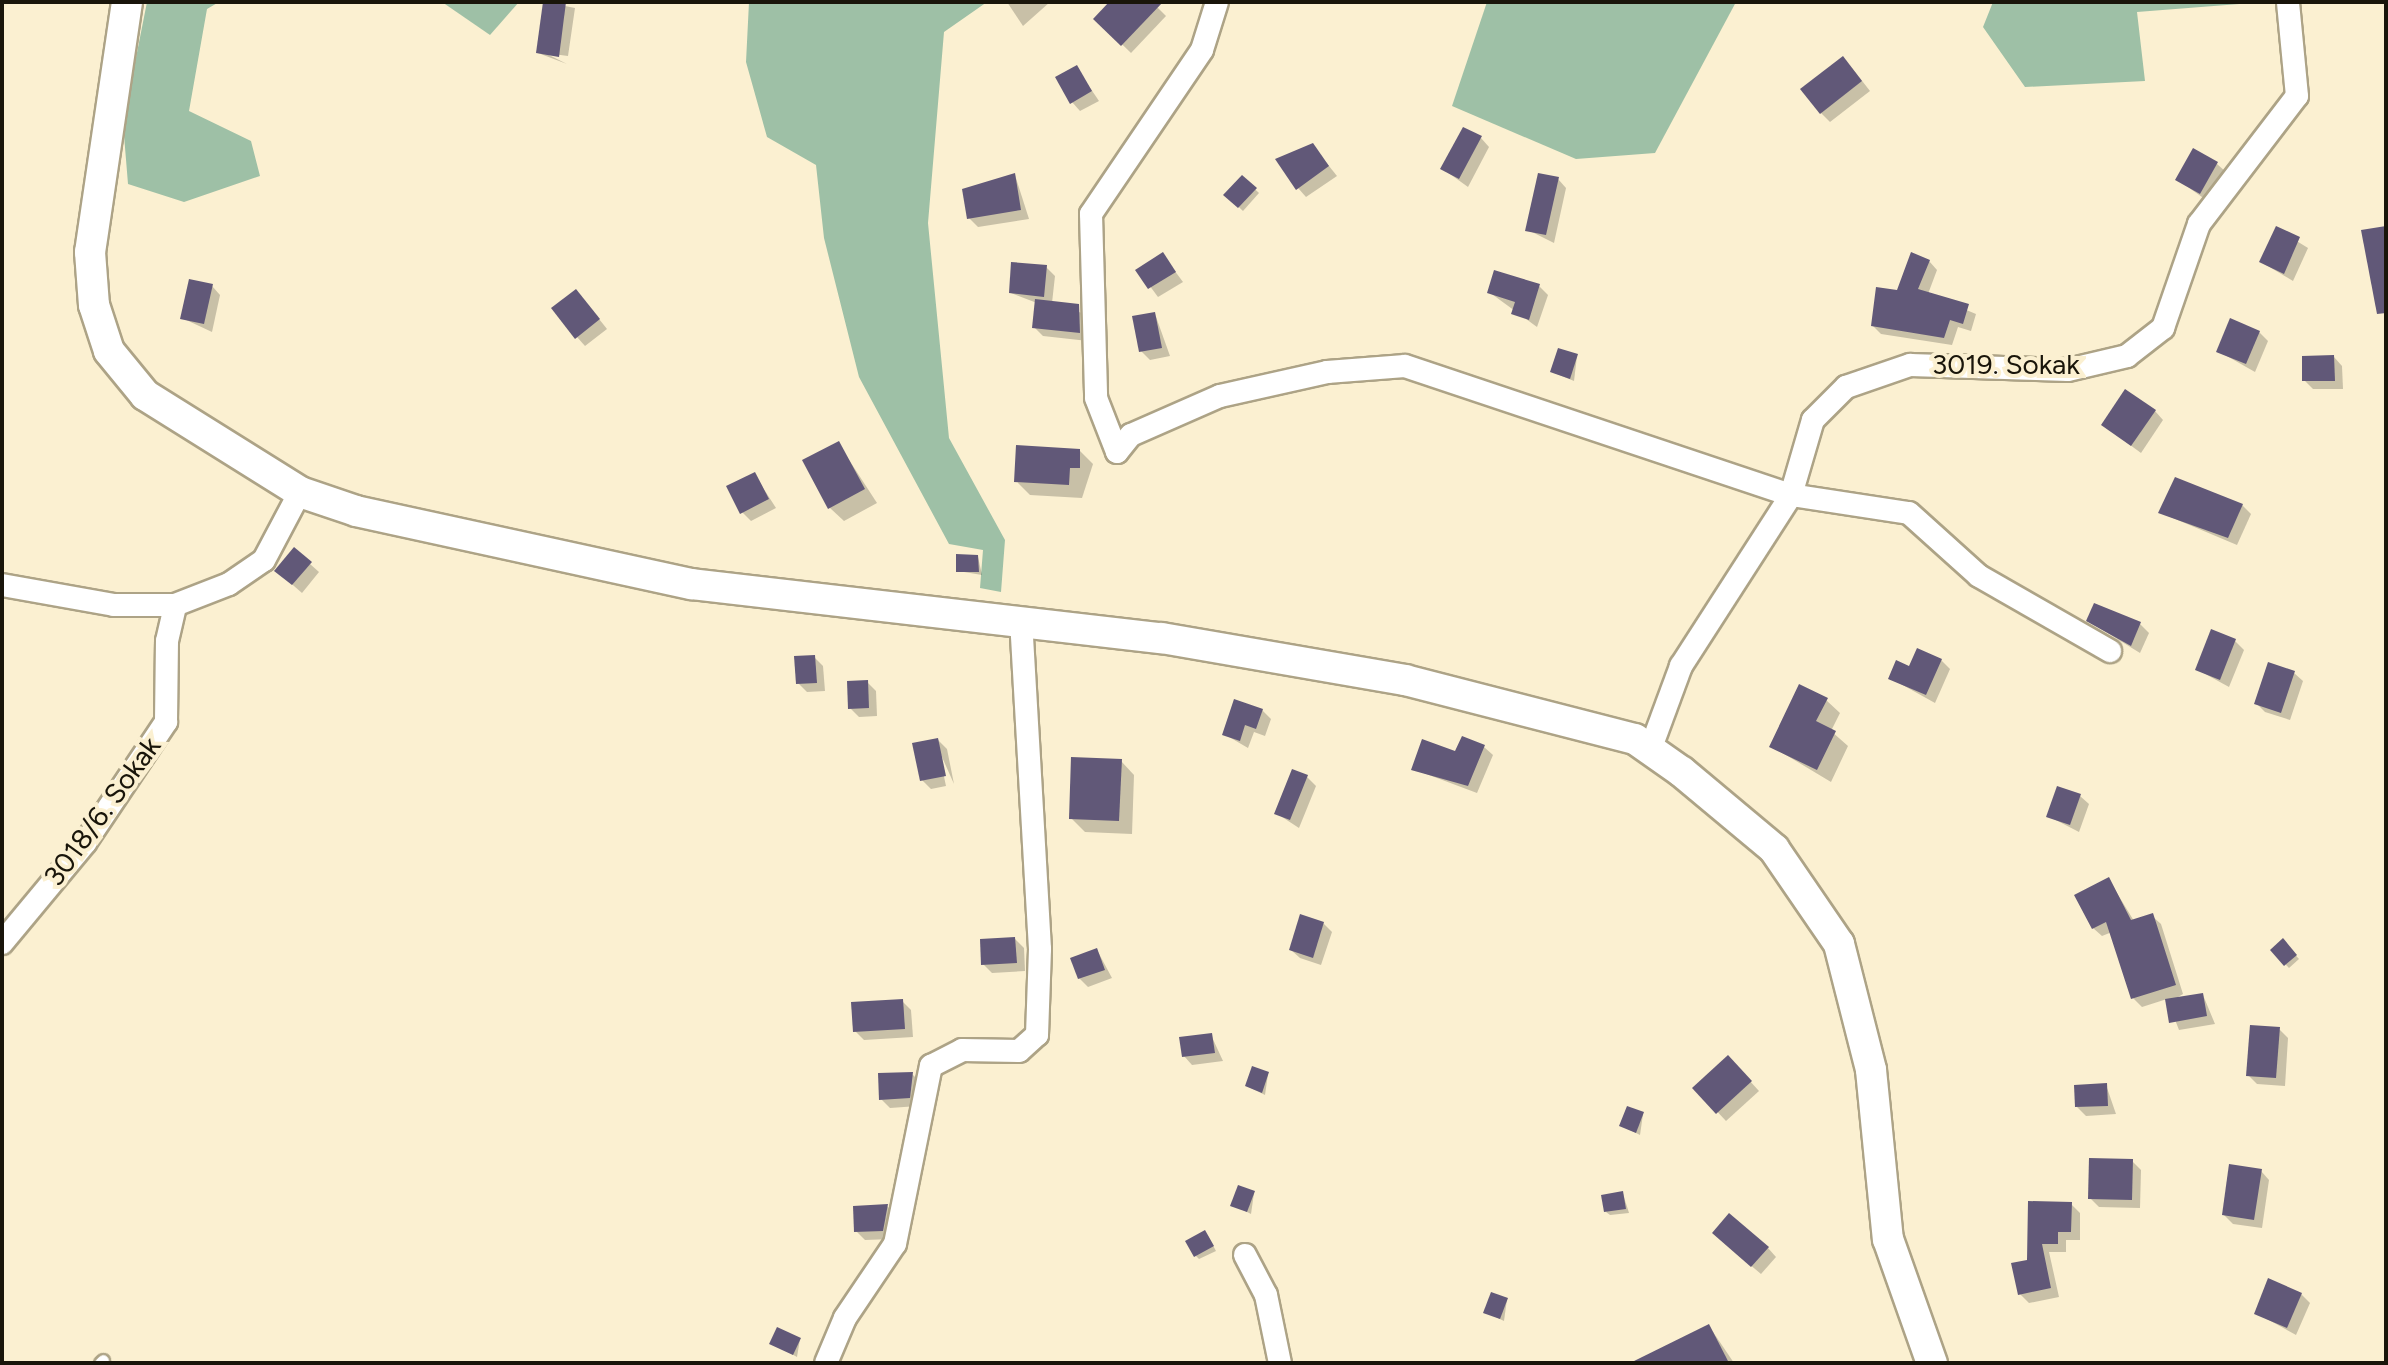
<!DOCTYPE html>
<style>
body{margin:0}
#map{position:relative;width:2388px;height:1365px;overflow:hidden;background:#fbf0d1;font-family:Figtree,sans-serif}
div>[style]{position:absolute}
.forest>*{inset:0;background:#9ec0a6}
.shadow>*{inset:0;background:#0003}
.building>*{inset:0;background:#615878}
.roads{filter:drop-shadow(2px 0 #ada386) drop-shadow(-2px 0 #ada386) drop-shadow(0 2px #ada386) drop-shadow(0 -2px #ada386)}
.lane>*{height:11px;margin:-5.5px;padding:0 5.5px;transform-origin:5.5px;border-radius:5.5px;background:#fff}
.street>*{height:22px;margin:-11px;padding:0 11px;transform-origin:11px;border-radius:11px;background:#fff}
.secondary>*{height:30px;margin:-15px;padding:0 15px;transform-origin:15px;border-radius:15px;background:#fff}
span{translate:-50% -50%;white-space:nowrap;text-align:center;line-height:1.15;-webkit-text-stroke:8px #fbf0d1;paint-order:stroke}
.street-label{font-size:28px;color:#19150a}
.frame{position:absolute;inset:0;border:4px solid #19150a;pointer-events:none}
</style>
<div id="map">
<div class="forest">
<div style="clip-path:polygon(147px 2px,219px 2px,207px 9px,189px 111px,251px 141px,260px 176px,184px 202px,128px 184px,123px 123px)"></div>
<div style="clip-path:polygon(442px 2px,519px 2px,490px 35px)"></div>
<div style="clip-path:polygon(749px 2px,987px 2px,944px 32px,928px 223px,949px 438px,1005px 540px,1001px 592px,980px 588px,983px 550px,949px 544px,859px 377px,824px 238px,816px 165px,767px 137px,746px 62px)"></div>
<div style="clip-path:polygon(1487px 2px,1736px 2px,1655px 153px,1576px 159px,1452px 106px)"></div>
<div style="clip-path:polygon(1993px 2px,2265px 2px,2137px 12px,2145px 81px,2025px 87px,1983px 27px)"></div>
</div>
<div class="shadow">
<div style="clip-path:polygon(545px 2px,575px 8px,568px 56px,545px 53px,567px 64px,538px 53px)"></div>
<div style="clip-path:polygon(1007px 2px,1050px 2px,1023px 26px)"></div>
<div style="clip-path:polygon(1112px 2px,1152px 2px,1166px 16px,1131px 53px,1096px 19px)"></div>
<div style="clip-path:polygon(1076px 67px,1099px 101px,1080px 111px,1072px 102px)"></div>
<div style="clip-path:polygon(1852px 68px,1870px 91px,1830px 122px,1821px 113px)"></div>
<div style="clip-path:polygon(1481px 138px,1489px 147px,1468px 187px,1443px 169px)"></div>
<div style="clip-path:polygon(1313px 146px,1337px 176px,1306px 197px,1298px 188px)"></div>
<div style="clip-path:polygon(2217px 164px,2226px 172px,2209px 202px,2178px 180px)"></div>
<div style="clip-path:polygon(1015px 175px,1029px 219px,978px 227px,969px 218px)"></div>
<div style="clip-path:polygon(1243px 178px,1259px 193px,1243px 211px,1226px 195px)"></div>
<div style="clip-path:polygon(1558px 179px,1566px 188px,1554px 243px,1528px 230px)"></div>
<div style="clip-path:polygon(2277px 229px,2308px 248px,2293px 281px,2261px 262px)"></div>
<div style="clip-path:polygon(1163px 255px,1183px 282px,1158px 297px,1138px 270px)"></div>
<div style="clip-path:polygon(1929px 261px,1937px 270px,1928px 294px,1976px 314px,1971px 331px,1958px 327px,1952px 345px,1881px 334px,1873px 326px)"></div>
<div style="clip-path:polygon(1046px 267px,1055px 276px,1052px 303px,1088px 315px,1088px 341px,1043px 336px,1034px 327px,1037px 303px,1011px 293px)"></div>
<div style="clip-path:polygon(212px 286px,220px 295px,212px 332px,182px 318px)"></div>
<div style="clip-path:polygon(1539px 286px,1548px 295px,1537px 327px,1489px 292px)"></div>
<div style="clip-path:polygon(584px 300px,607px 329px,585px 346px,577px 337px)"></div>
<div style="clip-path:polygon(1155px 314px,1170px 356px,1150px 360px,1141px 351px)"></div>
<div style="clip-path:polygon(2259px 332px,2268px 341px,2255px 372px,2218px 351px)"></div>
<div style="clip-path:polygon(1577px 356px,1574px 381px,1552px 372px)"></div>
<div style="clip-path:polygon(2334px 357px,2342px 366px,2343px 389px,2313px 389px,2304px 380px)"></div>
<div style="clip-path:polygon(2155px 411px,2163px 420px,2141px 453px,2103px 425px)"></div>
<div style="clip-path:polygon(838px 443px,877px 503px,844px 521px,830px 508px)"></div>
<div style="clip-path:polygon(1080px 451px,1093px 464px,1082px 498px,1030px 495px,1016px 481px)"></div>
<div style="clip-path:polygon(754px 474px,776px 508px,751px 521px,742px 512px)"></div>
<div style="clip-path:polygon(2242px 505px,2251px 514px,2237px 545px,2161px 513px)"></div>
<div style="clip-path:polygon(978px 557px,982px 575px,958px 571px)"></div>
<div style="clip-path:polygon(310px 564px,319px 572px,302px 593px,286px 579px)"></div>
<div style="clip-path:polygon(2088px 621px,2140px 624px,2149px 633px,2140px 653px)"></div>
<div style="clip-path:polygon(2235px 641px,2244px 650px,2229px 687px,2198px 670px)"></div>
<div style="clip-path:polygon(814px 657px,823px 666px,825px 691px,807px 692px,798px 683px)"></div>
<div style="clip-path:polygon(1941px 660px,1950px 669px,1935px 703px,1890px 678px)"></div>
<div style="clip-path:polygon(2294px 673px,2303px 681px,2290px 720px,2265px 712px,2256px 703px)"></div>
<div style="clip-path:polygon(867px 682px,876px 691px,877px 716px,859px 717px,850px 708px)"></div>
<div style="clip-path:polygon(1826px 700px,1840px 713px,1831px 731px,1848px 746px,1831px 782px,1771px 746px)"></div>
<div style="clip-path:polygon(1262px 710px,1271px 719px,1265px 736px,1254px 732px,1248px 748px,1224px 734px)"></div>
<div style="clip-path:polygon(938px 740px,947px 749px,954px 784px,938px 748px,946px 786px,931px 789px,922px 780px)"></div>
<div style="clip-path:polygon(1484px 747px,1493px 755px,1477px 793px,1413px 769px)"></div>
<div style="clip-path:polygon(1121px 761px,1134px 775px,1132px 834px,1085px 832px,1071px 818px)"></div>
<div style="clip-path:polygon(1307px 777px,1316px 786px,1299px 828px,1276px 813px)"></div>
<div style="clip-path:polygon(2080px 796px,2089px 804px,2079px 832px,2048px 816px)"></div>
<div style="clip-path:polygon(2109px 880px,2134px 921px,2152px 916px,2161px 924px,2183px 994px,2173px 1000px,2203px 995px,2215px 1024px,2179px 1030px,2167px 999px,2142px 1007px,2133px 998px,2112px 932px,2102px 936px,2093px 928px)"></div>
<div style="clip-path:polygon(1323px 923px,1332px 932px,1321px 965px,1300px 958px,1291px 950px)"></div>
<div style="clip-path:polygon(1015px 939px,1024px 948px,1025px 971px,992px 973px,983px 964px)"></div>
<div style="clip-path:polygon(2283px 941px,2299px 959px,2289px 968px,2272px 950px)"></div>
<div style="clip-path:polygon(1097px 950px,1112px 978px,1088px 987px,1079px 978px)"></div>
<div style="clip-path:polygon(902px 1001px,911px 1010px,913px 1037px,864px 1040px,855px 1031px)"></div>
<div style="clip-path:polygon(2279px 1029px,2288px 1038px,2285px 1086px,2257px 1084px,2248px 1075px)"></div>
<div style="clip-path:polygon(1211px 1035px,1223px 1061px,1192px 1065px,1184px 1056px)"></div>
<div style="clip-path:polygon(1728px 1057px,1759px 1091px,1726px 1121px,1695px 1088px)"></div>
<div style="clip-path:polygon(912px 1074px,921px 1083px,918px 1106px,890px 1108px,881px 1099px)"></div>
<div style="clip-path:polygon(1268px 1074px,1265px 1095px,1247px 1086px)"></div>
<div style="clip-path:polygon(2106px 1085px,2116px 1114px,2086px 1116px,2077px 1107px)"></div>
<div style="clip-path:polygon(1643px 1114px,1640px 1135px,1622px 1126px)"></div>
<div style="clip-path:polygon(2132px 1161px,2141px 1170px,2140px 1208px,2099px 1207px,2090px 1198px)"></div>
<div style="clip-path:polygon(2261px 1171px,2269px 1180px,2262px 1228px,2233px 1224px,2224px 1215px)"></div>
<div style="clip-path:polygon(1254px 1193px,1251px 1214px,1233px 1205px)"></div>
<div style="clip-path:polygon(1623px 1194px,1629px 1213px,1610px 1215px,1606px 1212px)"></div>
<div style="clip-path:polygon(2071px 1204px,2080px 1213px,2080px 1240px,2066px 1240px,2066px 1252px,2049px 1252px,2059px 1297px,2029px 1303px,2020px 1294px,2029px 1261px)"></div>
<div style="clip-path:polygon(887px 1206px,896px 1215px,892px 1239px,865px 1240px,856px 1231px)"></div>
<div style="clip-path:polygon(1208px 1236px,1216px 1251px,1199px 1259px,1196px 1256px)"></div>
<div style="clip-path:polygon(1723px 1242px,1768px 1248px,1776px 1257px,1761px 1274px)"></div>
<div style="clip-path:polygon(2301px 1294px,2310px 1303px,2296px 1335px,2256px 1313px)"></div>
<div style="clip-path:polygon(1507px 1299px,1504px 1321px,1485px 1312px)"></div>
<div style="clip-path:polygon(1709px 1326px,1734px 1363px,1641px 1363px)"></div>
<div style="clip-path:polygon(800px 1339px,797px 1357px,772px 1343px)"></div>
</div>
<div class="building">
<div style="clip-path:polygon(543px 2px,566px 2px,559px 57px,536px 53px)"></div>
<div style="clip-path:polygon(1109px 2px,1163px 2px,1121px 46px,1093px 19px)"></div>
<div style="clip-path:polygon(1843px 56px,1862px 81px,1820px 114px,1800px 89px)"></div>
<div style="clip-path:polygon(1077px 65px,1092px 91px,1070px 104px,1055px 77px)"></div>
<div style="clip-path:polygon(1463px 127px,1482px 136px,1459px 179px,1440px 169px)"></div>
<div style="clip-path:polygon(1313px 143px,1329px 166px,1296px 190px,1275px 159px)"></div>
<div style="clip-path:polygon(2193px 148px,2218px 162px,2200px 194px,2175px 180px)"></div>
<div style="clip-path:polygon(1015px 173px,1021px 210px,967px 219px,962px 189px)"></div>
<div style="clip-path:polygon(1538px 173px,1559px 177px,1546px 235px,1525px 231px)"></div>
<div style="clip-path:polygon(1242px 175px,1257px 188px,1238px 208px,1223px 195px)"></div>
<div style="clip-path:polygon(2276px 226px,2300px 237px,2284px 274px,2259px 262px)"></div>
<div style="clip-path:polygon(2386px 226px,2386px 313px,2377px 314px,2361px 230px)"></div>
<div style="clip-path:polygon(1163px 252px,1176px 272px,1148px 289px,1135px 270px)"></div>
<div style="clip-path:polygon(1911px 252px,1930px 260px,1918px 289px,1969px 304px,1963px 324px,1950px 320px,1944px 338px,1871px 326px,1876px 287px,1897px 290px)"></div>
<div style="clip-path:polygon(1011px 262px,1047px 265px,1044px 297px,1009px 293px)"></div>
<div style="clip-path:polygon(1494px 270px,1540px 284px,1529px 320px,1511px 314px,1515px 302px,1487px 293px)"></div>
<div style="clip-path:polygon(189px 279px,213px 284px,204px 324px,180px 319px)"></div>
<div style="clip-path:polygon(576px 289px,600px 319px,575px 339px,551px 308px)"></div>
<div style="clip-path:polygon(1035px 299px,1079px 304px,1080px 333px,1032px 328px)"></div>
<div style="clip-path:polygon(1155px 312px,1162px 348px,1139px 352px,1132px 316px)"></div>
<div style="clip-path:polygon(2230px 318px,2260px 331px,2246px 364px,2216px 352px)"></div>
<div style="clip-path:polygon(1558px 348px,1578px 354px,1570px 379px,1550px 372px)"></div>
<div style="clip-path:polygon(2334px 355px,2335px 381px,2302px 381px,2302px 356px)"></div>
<div style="clip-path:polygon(2125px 389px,2156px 410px,2131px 446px,2101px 425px)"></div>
<div style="clip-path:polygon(839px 441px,865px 489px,828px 509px,802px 460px)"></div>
<div style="clip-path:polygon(1016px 445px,1080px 449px,1080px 468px,1070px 468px,1069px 485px,1014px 482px)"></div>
<div style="clip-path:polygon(755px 472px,769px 499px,740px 514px,726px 486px)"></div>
<div style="clip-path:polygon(2175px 477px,2243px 504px,2228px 538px,2158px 513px)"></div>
<div style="clip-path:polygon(294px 547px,312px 562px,292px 585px,274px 571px)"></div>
<div style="clip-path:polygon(956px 554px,978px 555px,979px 572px,956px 572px)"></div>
<div style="clip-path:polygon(2094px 603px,2141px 622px,2131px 646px,2086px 621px)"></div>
<div style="clip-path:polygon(2211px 629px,2236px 639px,2220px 680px,2195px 670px)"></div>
<div style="clip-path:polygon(1917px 648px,1942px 659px,1926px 695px,1888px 679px,1896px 660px,1909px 666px)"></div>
<div style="clip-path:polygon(815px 655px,817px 683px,796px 684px,794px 656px)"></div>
<div style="clip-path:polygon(2268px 662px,2295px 671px,2281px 713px,2254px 704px)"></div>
<div style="clip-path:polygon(868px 680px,869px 708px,848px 709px,847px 681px)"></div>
<div style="clip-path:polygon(1799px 684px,1828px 698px,1816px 721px,1836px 731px,1817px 770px,1769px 747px)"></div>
<div style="clip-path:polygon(1234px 699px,1263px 709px,1256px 729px,1245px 725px,1240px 741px,1222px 735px)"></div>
<div style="clip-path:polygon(1462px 736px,1485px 745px,1468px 786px,1411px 770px,1422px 739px,1455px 751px)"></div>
<div style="clip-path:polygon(938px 738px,946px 776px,920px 781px,912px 743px)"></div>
<div style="clip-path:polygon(1071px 757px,1122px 759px,1119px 821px,1069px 819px)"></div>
<div style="clip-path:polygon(1292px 769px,1308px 775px,1290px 820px,1274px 814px)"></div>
<div style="clip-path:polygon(2057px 786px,2081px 794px,2070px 825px,2046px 817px)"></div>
<div style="clip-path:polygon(2109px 877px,2131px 920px,2153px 913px,2176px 985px,2131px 999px,2106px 922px,2092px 929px,2074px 895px)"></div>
<div style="clip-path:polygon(1300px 914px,1324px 922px,1313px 958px,1289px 950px)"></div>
<div style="clip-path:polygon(1015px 937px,1017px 963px,981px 965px,980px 939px)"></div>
<div style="clip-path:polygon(2283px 938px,2297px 955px,2284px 966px,2270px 950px)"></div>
<div style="clip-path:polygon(1097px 948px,1105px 970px,1078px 979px,1070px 958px)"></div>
<div style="clip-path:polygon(2203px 993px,2207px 1016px,2169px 1023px,2165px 999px)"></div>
<div style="clip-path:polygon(903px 999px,905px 1029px,853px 1032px,851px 1002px)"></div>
<div style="clip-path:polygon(2250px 1025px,2280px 1027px,2276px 1078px,2246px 1076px)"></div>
<div style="clip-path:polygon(1212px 1033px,1215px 1053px,1182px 1057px,1179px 1037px)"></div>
<div style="clip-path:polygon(1728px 1055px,1752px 1081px,1716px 1114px,1692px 1088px)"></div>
<div style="clip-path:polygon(1252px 1066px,1269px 1072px,1262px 1093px,1245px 1086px)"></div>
<div style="clip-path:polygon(913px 1072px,910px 1098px,879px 1100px,878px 1073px)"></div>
<div style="clip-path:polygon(2107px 1083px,2108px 1106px,2075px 1107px,2074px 1085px)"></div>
<div style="clip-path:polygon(1627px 1106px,1644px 1112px,1636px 1133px,1619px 1126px)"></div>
<div style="clip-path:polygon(2089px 1158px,2133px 1159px,2132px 1200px,2088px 1199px)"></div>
<div style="clip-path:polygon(2229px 1164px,2262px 1169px,2254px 1220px,2222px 1215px)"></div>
<div style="clip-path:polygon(1238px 1185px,1255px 1191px,1247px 1212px,1230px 1206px)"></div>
<div style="clip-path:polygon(1623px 1191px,1626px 1209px,1604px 1212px,1601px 1195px)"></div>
<div style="clip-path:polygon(2028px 1201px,2072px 1202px,2071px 1232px,2058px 1232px,2058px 1244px,2042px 1244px,2051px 1288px,2018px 1295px,2011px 1263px,2027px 1260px)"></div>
<div style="clip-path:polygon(888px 1204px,883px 1231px,854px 1232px,853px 1206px)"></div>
<div style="clip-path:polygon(1729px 1213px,1769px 1247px,1751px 1267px,1712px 1233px)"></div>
<div style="clip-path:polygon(1205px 1230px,1214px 1246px,1194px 1257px,1185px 1241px)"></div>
<div style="clip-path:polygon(2268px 1278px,2302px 1293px,2287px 1328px,2254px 1314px)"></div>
<div style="clip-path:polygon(1491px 1292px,1508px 1298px,1500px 1319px,1483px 1313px)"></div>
<div style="clip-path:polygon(1709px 1324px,1729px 1363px,1630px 1363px)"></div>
<div style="clip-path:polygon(777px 1327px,801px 1338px,793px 1355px,769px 1344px)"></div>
</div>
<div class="roads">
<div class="lane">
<div style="left:100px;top:1363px;width:4px;rotate:-45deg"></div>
</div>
<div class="street">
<div style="left:1217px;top:2px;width:50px;rotate:107.4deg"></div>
<div style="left:1202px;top:50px;width:198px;rotate:124.1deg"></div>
<div style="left:1091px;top:214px;width:184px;rotate:88.4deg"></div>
<div style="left:1096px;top:398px;width:58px;rotate:68.7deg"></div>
<div style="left:1117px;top:452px;width:22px;rotate:-51deg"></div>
<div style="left:1131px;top:435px;width:97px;rotate:-23.7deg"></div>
<div style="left:1220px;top:396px;width:110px;rotate:-12.6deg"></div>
<div style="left:1327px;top:372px;width:78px;rotate:-4.4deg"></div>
<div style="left:1405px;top:366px;width:407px;rotate:18.5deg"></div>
<div style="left:1791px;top:495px;width:119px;rotate:8.7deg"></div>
<div style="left:1909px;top:513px;width:94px;rotate:42deg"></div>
<div style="left:1979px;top:576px;width:151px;rotate:29.8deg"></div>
<div style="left:2px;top:585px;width:114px;rotate:10.1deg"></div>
<div style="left:114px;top:605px;width:61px"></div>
<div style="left:1650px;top:750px;width:90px;rotate:-69.7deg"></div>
<div style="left:1681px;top:666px;width:203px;rotate:-57.2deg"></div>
<div style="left:1791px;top:495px;width:78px;rotate:-73.7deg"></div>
<div style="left:1813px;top:420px;width:47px;rotate:-45deg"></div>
<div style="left:1846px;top:387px;width:68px;rotate:-19deg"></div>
<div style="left:1910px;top:365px;width:158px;rotate:1.8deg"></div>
<div style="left:2068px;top:370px;width:61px;rotate:-13.3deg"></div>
<div style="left:2127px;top:356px;width:46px;rotate:-37.9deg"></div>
<div style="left:2163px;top:328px;width:110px;rotate:-70.9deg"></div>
<div style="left:2199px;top:224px;width:161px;rotate:-52.6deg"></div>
<div style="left:2297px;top:96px;width:94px;rotate:-95.5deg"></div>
<div style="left:2px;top:943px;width:130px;rotate:-50.3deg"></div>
<div style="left:85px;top:843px;width:146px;rotate:-56.2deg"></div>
<div style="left:166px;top:722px;width:81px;rotate:-89.3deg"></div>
<div style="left:167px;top:641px;width:37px;rotate:-77deg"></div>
<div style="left:175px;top:605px;width:58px;rotate:-21.3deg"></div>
<div style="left:229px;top:584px;width:42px;rotate:-34.4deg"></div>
<div style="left:264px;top:560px;width:77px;rotate:-62.1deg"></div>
<div style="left:1245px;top:1255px;width:45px;rotate:62.3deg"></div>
<div style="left:1266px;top:1295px;width:69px;rotate:78.4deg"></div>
<div style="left:826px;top:1363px;width:49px;rotate:-67.1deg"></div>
<div style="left:845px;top:1318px;width:89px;rotate:-56deg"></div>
<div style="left:895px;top:1244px;width:182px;rotate:-78.6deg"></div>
<div style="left:931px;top:1066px;width:35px;rotate:-27deg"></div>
<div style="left:962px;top:1050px;width:57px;rotate:1deg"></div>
<div style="left:1019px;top:1051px;width:24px;rotate:-42deg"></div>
<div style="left:1037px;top:1035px;width:86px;rotate:-88deg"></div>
<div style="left:1040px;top:949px;width:329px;rotate:-93.3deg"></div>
</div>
<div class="secondary">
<div style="left:127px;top:2px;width:253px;rotate:98.4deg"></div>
<div style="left:90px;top:252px;width:53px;rotate:85.7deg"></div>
<div style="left:94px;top:305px;width:48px;rotate:71.9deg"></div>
<div style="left:109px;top:351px;width:57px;rotate:50.7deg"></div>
<div style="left:145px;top:395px;width:183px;rotate:32deg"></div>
<div style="left:300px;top:492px;width:59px;rotate:18.7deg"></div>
<div style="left:356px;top:511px;width:344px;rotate:12.3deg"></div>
<div style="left:692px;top:584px;width:473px;rotate:6.6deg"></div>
<div style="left:1162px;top:638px;width:247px;rotate:9.8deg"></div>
<div style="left:1405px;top:680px;width:237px;rotate:14.4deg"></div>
<div style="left:1635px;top:739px;width:57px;rotate:35.1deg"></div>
<div style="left:1682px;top:772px;width:120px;rotate:39.9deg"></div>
<div style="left:1774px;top:849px;width:115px;rotate:55.6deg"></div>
<div style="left:1839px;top:944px;width:130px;rotate:75.7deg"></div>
<div style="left:1871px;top:1070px;width:170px;rotate:84.3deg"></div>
<div style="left:1888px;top:1239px;width:132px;rotate:70.5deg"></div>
</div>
</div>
<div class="street-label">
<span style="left:2006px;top:364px">3019. Sokak</span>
<span style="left:102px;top:811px;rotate:-54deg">3018/6. Sokak</span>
</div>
<div class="frame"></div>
</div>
